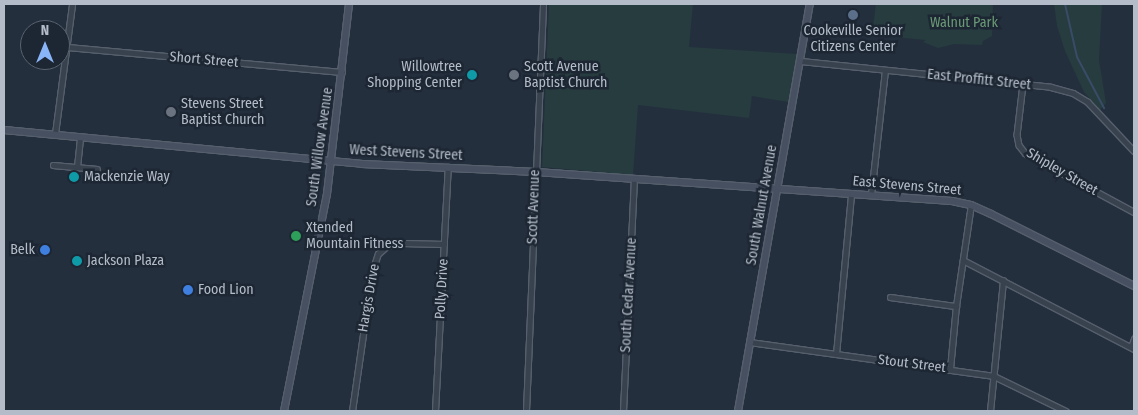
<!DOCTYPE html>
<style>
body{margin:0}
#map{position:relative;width:1138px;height:415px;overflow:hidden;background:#242f3e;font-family:"Fira Sans Condensed",sans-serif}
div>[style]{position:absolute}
.green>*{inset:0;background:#263c3f}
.stream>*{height:2px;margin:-1px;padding:0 1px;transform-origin:1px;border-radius:1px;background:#394c67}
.roads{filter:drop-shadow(1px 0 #565f6c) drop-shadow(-1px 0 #565f6c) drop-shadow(0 1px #565f6c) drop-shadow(0 -1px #565f6c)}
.street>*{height:4.5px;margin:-2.25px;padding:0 2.25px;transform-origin:2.25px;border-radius:2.25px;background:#38414e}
.secondary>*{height:6px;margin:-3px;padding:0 3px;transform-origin:3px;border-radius:3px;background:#465061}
.dots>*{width:14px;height:14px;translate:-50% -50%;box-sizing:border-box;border:2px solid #1d2633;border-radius:50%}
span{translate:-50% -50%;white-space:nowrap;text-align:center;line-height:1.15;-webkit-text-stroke:5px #1d2633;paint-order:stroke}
.park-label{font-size:14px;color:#6b9a76}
.poi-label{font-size:14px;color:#b4bcc9}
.right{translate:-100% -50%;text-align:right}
.left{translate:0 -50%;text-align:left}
.street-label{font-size:14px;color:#b4bcc9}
.frame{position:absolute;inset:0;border:5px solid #b4bcc9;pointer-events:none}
.north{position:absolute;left:20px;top:20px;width:50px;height:50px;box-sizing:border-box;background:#1d2633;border:1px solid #59626f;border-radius:50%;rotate:0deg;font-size:14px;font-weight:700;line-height:20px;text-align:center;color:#b4bcc9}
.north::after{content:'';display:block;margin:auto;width:18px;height:22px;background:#8ab4f8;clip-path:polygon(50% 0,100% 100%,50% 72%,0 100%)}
</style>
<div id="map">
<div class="green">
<div style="clip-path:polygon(549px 4px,693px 4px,689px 47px,797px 54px,788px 102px,752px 96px,749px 118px,638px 105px,633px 175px,542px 167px)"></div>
<div style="clip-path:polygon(876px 4px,993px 4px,992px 36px,983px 41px,982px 45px,954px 44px,938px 48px,923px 42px,926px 40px,872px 35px)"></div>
<div style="clip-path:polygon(1054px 4px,1102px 4px,1099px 60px,1106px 103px,1100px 110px,1084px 92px,1065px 51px,1057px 26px)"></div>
</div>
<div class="stream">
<div style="left:1065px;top:4px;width:54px;rotate:77.2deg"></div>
<div style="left:1077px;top:57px;width:58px;rotate:62.1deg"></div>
</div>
<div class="roads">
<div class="street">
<div style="left:67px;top:47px;width:276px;rotate:5.2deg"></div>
<div style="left:801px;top:61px;width:251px;rotate:5.9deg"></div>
<div style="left:1051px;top:87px;width:23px;rotate:15deg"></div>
<div style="left:1073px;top:93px;width:17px;rotate:31deg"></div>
<div style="left:1088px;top:102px;width:67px;rotate:46.8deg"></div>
<div style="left:1023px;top:84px;width:51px;rotate:96.7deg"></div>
<div style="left:1017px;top:135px;width:10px;rotate:79deg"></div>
<div style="left:1019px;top:145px;width:10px;rotate:53deg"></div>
<div style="left:1025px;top:153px;width:124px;rotate:28.4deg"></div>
<div style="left:55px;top:134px;width:131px;rotate:-82.5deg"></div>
<div style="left:53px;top:165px;width:44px;rotate:5.2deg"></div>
<div style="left:77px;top:167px;width:30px;rotate:-84deg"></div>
<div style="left:871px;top:195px;width:125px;rotate:-83.6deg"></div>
<div style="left:963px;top:260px;width:193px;rotate:27.5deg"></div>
<div style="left:890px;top:297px;width:67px;rotate:7.8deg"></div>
<div style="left:750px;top:342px;width:246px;rotate:7.9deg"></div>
<div style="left:994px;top:376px;width:80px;rotate:25.9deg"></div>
<div style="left:1131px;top:347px;width:9px;rotate:-69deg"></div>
<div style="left:836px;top:354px;width:161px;rotate:-84.6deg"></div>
<div style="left:950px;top:369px;width:63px;rotate:-84.6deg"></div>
<div style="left:956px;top:306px;width:102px;rotate:-81.6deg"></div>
<div style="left:352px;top:411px;width:140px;rotate:-81.8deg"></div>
<div style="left:372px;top:272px;width:19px;rotate:-72deg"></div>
<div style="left:378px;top:254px;width:12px;rotate:-42deg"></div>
<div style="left:387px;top:246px;width:15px;rotate:-11deg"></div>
<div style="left:402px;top:243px;width:42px;rotate:1.4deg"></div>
<div style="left:435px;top:411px;width:244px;rotate:-87deg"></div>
<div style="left:526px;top:411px;width:407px;rotate:-87.6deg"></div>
<div style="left:623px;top:411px;width:231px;rotate:-87.3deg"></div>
<div style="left:990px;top:411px;width:131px;rotate:-84.3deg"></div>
</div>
<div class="secondary">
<div style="left:4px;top:130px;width:360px;rotate:5.4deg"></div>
<div style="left:362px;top:164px;width:174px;rotate:2.6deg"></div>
<div style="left:536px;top:172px;width:417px;rotate:4deg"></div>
<div style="left:952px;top:201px;width:19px;rotate:12deg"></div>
<div style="left:971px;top:205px;width:22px;rotate:24deg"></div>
<div style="left:991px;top:214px;width:160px;rotate:26.7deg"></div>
<div style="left:284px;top:411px;width:221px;rotate:-78.8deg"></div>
<div style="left:327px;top:194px;width:191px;rotate:-83.4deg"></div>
<div style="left:738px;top:411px;width:413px;rotate:-80deg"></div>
</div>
</div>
<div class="dots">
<div style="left:853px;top:15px;background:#5c6f8a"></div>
<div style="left:472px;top:75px;background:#0f9aa8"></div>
<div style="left:514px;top:75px;background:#6b7280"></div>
<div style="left:171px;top:112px;background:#6b7280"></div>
<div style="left:74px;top:177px;background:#0f9aa8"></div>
<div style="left:296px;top:236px;background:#2e9e5b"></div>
<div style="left:45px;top:250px;background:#3f7fe0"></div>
<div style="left:77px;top:261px;background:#0f9aa8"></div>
<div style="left:188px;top:290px;background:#3f7fe0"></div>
</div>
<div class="park-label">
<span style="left:964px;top:23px">Walnut Park</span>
</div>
<div class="poi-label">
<span style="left:853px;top:39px">Cookeville Senior<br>Citizens Center</span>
<span class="right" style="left:462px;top:75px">Willowtree<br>Shopping Center</span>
<span class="left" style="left:524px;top:75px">Scott Avenue<br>Baptist Church</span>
<span class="left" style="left:181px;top:112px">Stevens Street<br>Baptist Church</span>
<span class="left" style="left:84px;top:177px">Mackenzie Way</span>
<span class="left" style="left:306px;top:236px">Xtended<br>Mountain Fitness</span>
<span class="right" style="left:35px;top:250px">Belk</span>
<span class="left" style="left:87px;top:261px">Jackson Plaza</span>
<span class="left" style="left:198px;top:290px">Food Lion</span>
</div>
<div class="street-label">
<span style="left:204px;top:60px;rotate:5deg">Short Street</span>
<span style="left:979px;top:80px;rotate:6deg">East Proffitt Street</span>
<span style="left:320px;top:147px;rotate:-82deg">South Willow Avenue</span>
<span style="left:406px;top:153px;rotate:3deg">West Stevens Street</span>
<span style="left:1062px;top:172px;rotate:30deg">Shipley Street</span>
<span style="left:907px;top:186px;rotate:5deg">East Stevens Street</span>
<span style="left:762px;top:205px;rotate:-80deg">South Walnut Avenue</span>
<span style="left:534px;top:207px;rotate:-88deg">Scott Avenue</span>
<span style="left:442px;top:289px;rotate:-87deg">Polly Drive</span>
<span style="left:629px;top:295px;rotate:-87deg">South Cedar Avenue</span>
<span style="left:369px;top:298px;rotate:-80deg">Hargis Drive</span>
<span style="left:912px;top:364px;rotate:7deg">Stout Street</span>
</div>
<div class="frame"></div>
<div class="north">N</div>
</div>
